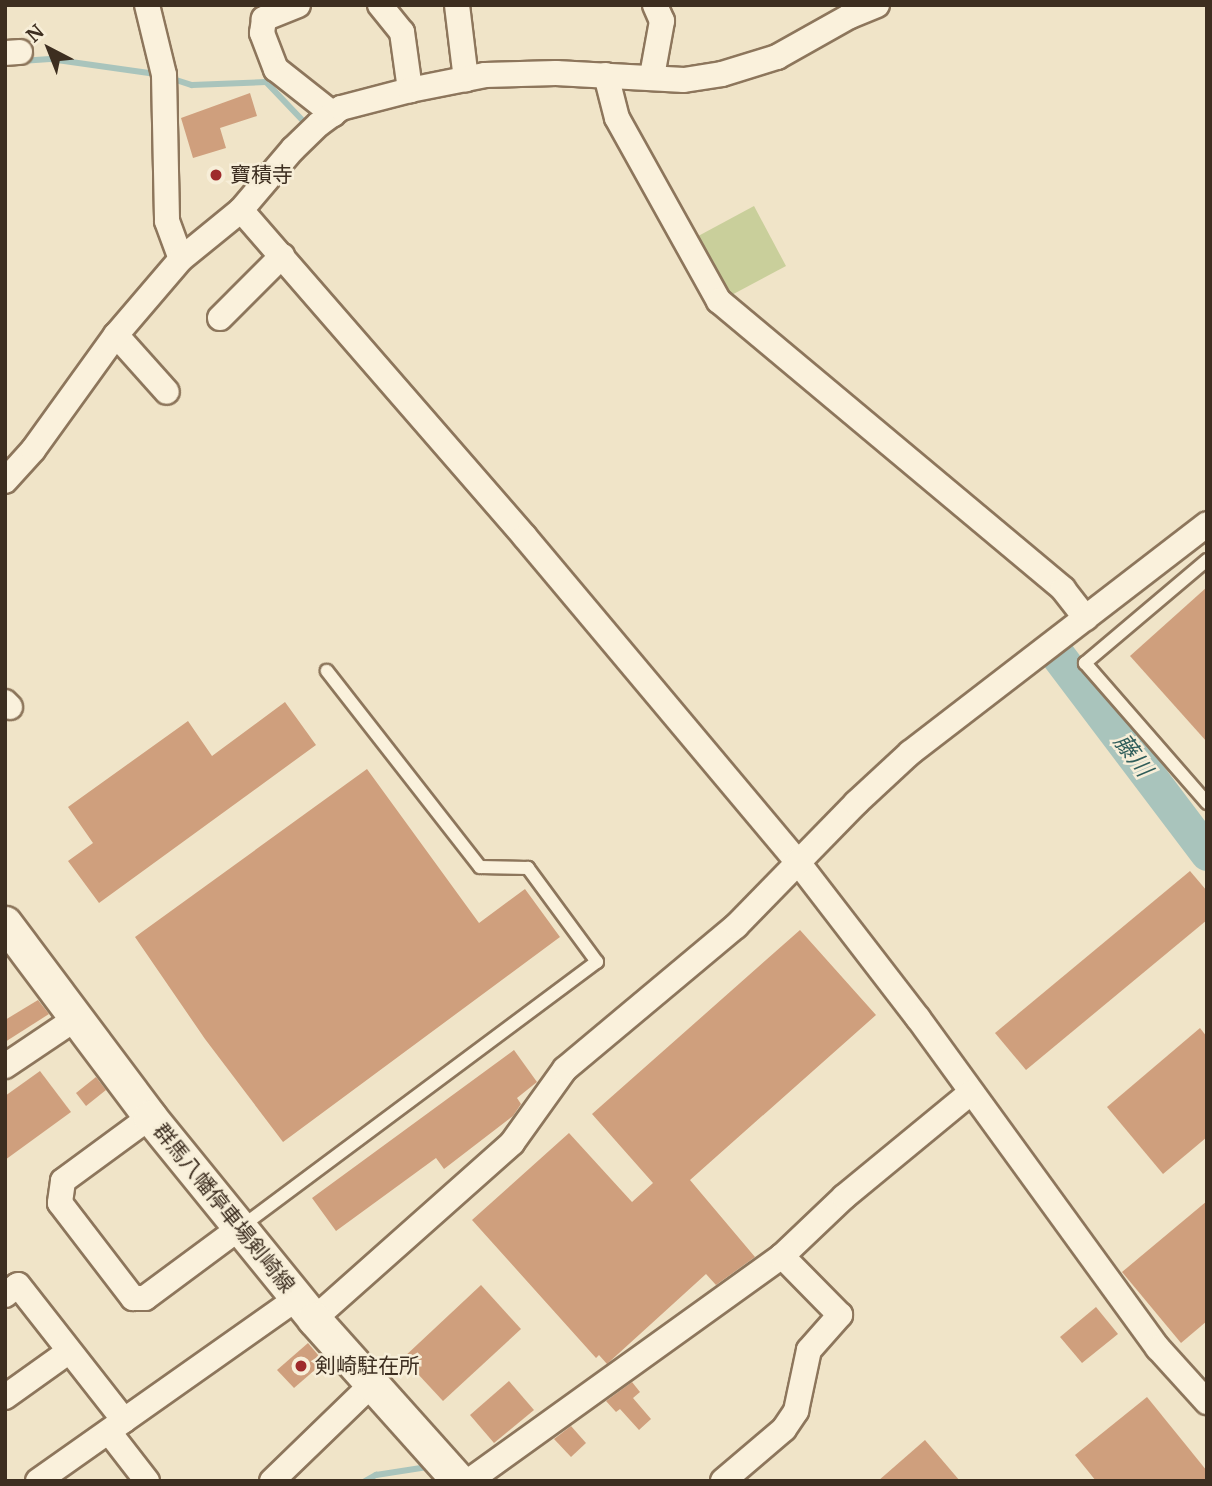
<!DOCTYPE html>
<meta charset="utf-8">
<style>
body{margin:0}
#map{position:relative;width:1212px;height:1486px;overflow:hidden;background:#f0e4c8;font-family:Merriweather,"Noto Sans JP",serif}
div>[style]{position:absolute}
.green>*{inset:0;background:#c9cf9b}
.stream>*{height:6px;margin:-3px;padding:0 3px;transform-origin:3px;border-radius:3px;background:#a9c4bc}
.river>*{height:35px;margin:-17.5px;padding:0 17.5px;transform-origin:17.5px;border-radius:17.5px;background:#a9c4bc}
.building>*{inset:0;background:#cf9f7d}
.roads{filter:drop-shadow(2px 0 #8d765c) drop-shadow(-2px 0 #8d765c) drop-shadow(0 2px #8d765c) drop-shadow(0 -2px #8d765c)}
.service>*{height:12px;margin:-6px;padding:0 6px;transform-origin:6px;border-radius:6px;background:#faf1dc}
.minor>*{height:24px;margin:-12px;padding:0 12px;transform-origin:12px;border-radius:12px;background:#faf1dc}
.secondary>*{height:33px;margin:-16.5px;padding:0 16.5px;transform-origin:16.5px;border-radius:16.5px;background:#faf1dc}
.dots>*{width:19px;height:19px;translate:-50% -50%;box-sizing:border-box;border:4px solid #f7eed8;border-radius:50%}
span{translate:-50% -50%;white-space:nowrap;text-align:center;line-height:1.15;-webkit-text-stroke:5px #f7eed8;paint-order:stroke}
.poi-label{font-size:21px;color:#3d2e20}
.left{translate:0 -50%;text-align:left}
.street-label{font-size:21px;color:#3d2e20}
.water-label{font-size:23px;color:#2f5d5a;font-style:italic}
.frame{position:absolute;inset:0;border:7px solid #3d2e20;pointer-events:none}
.north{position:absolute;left:14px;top:14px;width:70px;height:70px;-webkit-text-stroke:5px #f7eed8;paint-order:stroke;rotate:318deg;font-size:19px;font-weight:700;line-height:28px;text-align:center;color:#3d2e20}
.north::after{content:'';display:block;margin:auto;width:24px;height:32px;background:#3d2e20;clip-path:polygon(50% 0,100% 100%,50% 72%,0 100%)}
</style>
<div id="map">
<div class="green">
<div style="clip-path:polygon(754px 206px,786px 266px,726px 298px,689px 241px)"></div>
</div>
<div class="stream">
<div style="left:21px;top:61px;width:29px;rotate:-4deg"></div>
<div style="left:50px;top:59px;width:107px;rotate:8.1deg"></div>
<div style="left:170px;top:78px;width:23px;rotate:18deg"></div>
<div style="left:192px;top:85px;width:74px;rotate:-2.3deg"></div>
<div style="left:266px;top:82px;width:57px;rotate:46.4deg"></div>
<div style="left:365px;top:1481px;width:13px;rotate:-29deg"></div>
<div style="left:376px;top:1475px;width:52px;rotate:-8.9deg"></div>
</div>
<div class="river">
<div style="left:1059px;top:657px;width:246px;rotate:52.9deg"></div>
</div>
<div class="building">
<div style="clip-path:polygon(250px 93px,257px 116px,220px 128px,226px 148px,193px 158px,181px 118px)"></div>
<div style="clip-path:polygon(1207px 587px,1207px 742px,1130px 656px)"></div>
<div style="clip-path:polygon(285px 702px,316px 745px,99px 903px,68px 861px,93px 843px,68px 807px,188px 721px,212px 756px)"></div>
<div style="clip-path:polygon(367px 769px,479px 923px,525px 889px,560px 937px,283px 1142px,205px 1039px,135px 937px)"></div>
<div style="clip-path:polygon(1190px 871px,1207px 891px,1207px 920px,1026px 1070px,995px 1033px)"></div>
<div style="clip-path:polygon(800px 930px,876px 1015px,690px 1180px,755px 1257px,716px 1285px,706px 1274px,607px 1364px,599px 1355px,596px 1358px,472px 1220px,569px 1133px,632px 1202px,653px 1183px,592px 1114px)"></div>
<div style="clip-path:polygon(38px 1000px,49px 1014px,5px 1042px,5px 1020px)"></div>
<div style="clip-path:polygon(1200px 1028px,1207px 1037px,1207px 1137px,1163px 1174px,1107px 1107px)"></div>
<div style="clip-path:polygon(514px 1050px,537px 1082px,517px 1098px,521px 1104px,513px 1116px,444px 1169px,436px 1158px,336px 1231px,312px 1198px)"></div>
<div style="clip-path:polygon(40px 1071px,71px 1112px,5px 1160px,5px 1096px)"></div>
<div style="clip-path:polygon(96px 1077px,106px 1090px,86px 1106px,76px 1093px)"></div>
<div style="clip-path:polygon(1207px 1201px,1207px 1321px,1181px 1343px,1122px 1272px)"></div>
<div style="clip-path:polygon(481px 1285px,521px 1329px,443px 1401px,403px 1358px)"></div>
<div style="clip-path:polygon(1096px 1307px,1118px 1334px,1082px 1363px,1060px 1337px)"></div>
<div style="clip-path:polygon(308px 1343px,324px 1362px,294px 1388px,277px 1370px)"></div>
<div style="clip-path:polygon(509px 1381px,534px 1410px,494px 1443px,470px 1415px)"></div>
<div style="clip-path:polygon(632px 1382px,640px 1392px,633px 1398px,651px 1419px,639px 1430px,620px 1409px,616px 1412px,606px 1401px)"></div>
<div style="clip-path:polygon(1147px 1397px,1207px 1471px,1207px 1481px,1096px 1481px,1075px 1455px)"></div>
<div style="clip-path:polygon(571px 1426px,586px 1443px,571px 1457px,554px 1439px)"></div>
<div style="clip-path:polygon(925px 1440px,960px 1481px,878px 1481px)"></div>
</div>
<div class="roads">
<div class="service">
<div style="left:1207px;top:560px;width:160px;rotate:139.8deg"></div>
<div style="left:1085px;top:663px;width:186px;rotate:48.9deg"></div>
<div style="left:241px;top:1227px;width:444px;rotate:-36.7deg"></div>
<div style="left:597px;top:962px;width:117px;rotate:-126.3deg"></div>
<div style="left:528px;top:868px;width:48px;rotate:-178.8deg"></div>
<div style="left:480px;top:867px;width:249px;rotate:-128deg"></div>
</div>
<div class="minor">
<div style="left:147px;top:5px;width:72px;rotate:76.3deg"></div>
<div style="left:164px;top:75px;width:146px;rotate:88.8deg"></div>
<div style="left:167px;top:221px;width:40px;rotate:69.8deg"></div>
<div style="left:298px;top:5px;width:37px;rotate:158deg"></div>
<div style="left:264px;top:19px;width:14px;rotate:98deg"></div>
<div style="left:262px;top:33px;width:39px;rotate:69deg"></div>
<div style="left:276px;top:69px;width:73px;rotate:38.3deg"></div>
<div style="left:380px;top:5px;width:35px;rotate:51deg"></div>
<div style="left:402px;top:32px;width:59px;rotate:82.1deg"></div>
<div style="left:457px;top:5px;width:75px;rotate:83.1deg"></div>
<div style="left:5px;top:53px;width:15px;rotate:-4deg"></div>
<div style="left:606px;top:75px;width:44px;rotate:75.7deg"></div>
<div style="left:617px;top:118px;width:210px;rotate:60.9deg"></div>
<div style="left:719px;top:301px;width:449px;rotate:39.9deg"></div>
<div style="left:1063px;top:589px;width:37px;rotate:52deg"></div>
<div style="left:652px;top:76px;width:56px;rotate:-79.7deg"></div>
<div style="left:662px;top:21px;width:17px;rotate:-114deg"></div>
<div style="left:241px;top:210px;width:433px;rotate:49deg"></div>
<div style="left:525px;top:537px;width:423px;rotate:50deg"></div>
<div style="left:797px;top:861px;width:198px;rotate:52.4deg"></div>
<div style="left:918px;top:1018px;width:408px;rotate:54deg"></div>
<div style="left:1158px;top:1348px;width:73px;rotate:47.8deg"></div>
<div style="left:220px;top:318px;width:88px;rotate:-45deg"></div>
<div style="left:116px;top:335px;width:76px;rotate:48.2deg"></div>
<div style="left:5px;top:481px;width:42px;rotate:-47.9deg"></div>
<div style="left:33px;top:450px;width:142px;rotate:-54.2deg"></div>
<div style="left:116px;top:335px;width:100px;rotate:-49.5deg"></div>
<div style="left:181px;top:259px;width:77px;rotate:-39.2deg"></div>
<div style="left:241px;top:210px;width:80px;rotate:-49.6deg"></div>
<div style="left:293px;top:149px;width:36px;rotate:-44deg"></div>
<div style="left:319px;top:124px;width:27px;rotate:-36deg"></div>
<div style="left:341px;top:108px;width:71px;rotate:-14.6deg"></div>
<div style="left:410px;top:90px;width:76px;rotate:-11.3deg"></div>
<div style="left:485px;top:75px;width:71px;rotate:-1.6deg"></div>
<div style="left:556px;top:73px;width:128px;rotate:3.1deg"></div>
<div style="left:684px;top:80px;width:38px;rotate:-9deg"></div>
<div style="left:722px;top:74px;width:58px;rotate:-17.2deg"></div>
<div style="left:777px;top:57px;width:84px;rotate:-29.3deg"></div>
<div style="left:850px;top:16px;width:29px;rotate:-22deg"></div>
<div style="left:5px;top:702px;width:7px;rotate:45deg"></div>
<div style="left:5px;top:1066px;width:84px;rotate:-33.9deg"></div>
<div style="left:150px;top:1117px;width:108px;rotate:143.7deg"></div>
<div style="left:63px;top:1181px;width:22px;rotate:98deg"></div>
<div style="left:60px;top:1203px;width:120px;rotate:52.5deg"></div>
<div style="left:133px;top:1298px;width:12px"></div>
<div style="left:145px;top:1298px;width:119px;rotate:-36.5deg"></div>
<div style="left:5px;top:1295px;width:16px;rotate:-38deg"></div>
<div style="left:18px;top:1285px;width:172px;rotate:51.9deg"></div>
<div style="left:314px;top:1319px;width:265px;rotate:-41.6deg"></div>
<div style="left:512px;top:1143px;width:91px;rotate:-54.4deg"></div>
<div style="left:565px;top:1069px;width:223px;rotate:-39.9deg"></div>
<div style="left:736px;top:926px;width:172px;rotate:-45.7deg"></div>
<div style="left:856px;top:803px;width:74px;rotate:-42.8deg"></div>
<div style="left:910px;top:753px;width:375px;rotate:-37.6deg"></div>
<div style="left:5px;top:1397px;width:77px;rotate:-35.5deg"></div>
<div style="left:109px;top:1432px;width:62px;rotate:52.2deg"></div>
<div style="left:38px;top:1481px;width:317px;rotate:-35.2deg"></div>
<div style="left:272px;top:1481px;width:139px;rotate:-44.1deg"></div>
<div style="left:469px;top:1481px;width:385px;rotate:-35.7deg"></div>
<div style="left:782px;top:1256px;width:86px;rotate:-43.6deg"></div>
<div style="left:844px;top:1197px;width:163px;rotate:-39.5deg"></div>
<div style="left:723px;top:1481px;width:80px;rotate:-40.4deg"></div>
<div style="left:784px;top:1429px;width:22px;rotate:-56deg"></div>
<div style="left:796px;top:1411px;width:62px;rotate:-78deg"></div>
<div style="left:809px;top:1350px;width:47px;rotate:-48.5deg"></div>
<div style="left:840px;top:1315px;width:83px;rotate:-134.5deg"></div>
</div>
<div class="secondary">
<div style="left:5px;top:923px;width:242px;rotate:53.2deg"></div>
<div style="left:150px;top:1117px;width:260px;rotate:50.9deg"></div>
<div style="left:314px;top:1319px;width:217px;rotate:48.2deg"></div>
</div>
</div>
<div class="dots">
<div style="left:216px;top:175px;background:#9e2a2b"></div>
<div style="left:301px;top:1366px;background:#9e2a2b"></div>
</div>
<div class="poi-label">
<span class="left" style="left:230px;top:175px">寶積寺</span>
<span class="left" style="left:315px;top:1366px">剣崎駐在所</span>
</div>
<div class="street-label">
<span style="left:224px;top:1208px;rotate:51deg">群馬八幡停車場剣崎線</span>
</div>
<div class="water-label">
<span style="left:1133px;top:755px;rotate:53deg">藤川</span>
</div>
<div class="frame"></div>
<div class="north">N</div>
</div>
